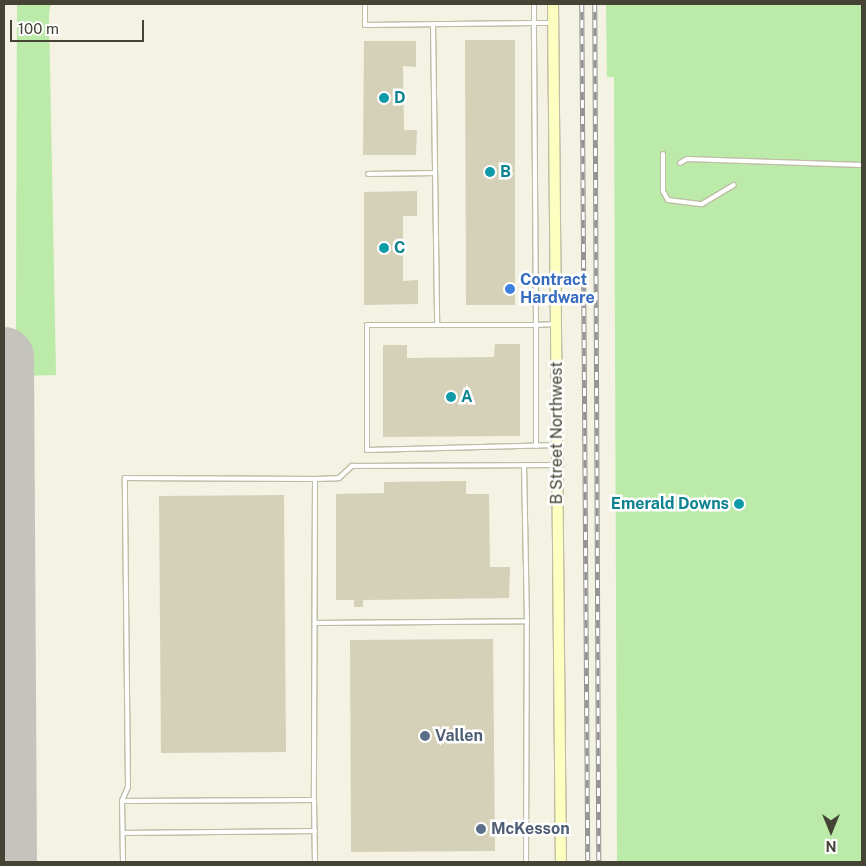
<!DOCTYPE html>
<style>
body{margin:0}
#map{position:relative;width:866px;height:866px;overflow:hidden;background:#f3f2e3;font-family:"Public Sans",sans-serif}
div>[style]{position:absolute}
.green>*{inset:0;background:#bbeaa9}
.taxiway>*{height:24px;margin:-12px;padding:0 12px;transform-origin:12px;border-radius:12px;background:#c4c3bc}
.runway>*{height:60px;margin:-30px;padding:0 30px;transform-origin:30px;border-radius:30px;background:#c4c3bc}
.building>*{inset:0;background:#d5d1b8}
.roads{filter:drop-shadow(1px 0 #bebda5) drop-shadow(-1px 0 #bebda5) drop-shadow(0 1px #bebda5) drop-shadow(0 -1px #bebda5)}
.lane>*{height:4px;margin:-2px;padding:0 2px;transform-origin:2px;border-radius:2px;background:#fff}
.secondary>*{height:10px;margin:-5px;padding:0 5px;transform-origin:5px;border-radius:5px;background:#fdffc1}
.rail>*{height:4.5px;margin-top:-2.25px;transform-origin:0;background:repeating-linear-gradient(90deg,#fff 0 8px,#949494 0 16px);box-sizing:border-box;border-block:1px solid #949494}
.dots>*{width:14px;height:14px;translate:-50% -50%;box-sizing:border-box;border:2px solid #fff;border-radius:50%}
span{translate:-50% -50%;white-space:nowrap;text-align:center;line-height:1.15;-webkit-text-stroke:5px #fff;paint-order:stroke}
.culture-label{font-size:16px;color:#0d838f;font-weight:700}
.left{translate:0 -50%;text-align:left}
.right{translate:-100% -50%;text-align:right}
.shop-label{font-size:16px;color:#366cbe;font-weight:700}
.street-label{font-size:16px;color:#454333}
.service-label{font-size:16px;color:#4e5e75;font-weight:700}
.frame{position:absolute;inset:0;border:5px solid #454333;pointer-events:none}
.north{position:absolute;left:806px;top:806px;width:50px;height:50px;-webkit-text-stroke:4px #fff;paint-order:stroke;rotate:180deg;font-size:14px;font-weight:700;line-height:20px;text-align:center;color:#454333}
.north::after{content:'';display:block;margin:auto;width:18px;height:22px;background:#454333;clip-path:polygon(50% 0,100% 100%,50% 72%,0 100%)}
.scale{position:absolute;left:10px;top:20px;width:134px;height:22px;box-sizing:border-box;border:2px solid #454333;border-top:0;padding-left:6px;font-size:15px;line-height:18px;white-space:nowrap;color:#454333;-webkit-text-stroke:4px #fff;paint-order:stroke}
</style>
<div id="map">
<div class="green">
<div style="clip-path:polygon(17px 4px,53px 4px,50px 6px,49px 17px,56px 375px,19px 376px,16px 326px)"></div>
<div style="clip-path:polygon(606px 4px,862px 4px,862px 862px,617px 862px,614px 77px,607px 77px)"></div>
</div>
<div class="taxiway">
<div style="left:4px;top:746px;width:3px"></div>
</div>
<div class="runway">
<div style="left:4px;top:357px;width:505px;rotate:89.66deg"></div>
</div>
<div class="building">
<div style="clip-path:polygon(465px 40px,515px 40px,515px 305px,466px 305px)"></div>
<div style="clip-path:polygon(364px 41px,416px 41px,416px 67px,403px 66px,404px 130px,417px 130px,416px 155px,363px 155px)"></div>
<div style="clip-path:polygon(417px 191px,417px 216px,403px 216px,403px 281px,418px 280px,418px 304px,364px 305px,364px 192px)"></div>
<div style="clip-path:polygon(495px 344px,520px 344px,520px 436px,383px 437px,383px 345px,407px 345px,407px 358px,494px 357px)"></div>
<div style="clip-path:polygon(466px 481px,466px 494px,489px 494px,490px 567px,510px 567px,509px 598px,363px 600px,363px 607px,354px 607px,354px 600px,336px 600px,336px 494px,384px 493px,384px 482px)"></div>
<div style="clip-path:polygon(284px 495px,286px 752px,161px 753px,159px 496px)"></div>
<div style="clip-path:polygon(493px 639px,495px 851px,351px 852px,350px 640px)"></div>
</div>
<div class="roads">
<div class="lane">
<div style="left:365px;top:4px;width:21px;rotate:90deg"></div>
<div style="left:365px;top:25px;width:169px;rotate:-0.7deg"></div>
<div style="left:534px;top:23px;width:19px;rotate:-90deg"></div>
<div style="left:433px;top:24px;width:301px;rotate:89.2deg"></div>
<div style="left:437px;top:325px;width:70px;rotate:180deg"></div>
<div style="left:367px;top:325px;width:125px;rotate:90deg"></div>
<div style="left:367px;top:450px;width:190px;rotate:-1.5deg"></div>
<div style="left:663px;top:154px;width:37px;rotate:90deg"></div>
<div style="left:663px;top:191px;width:10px;rotate:61deg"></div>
<div style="left:668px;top:200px;width:34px;rotate:7deg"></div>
<div style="left:702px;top:204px;width:37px;rotate:-31deg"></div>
<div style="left:680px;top:163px;width:8px;rotate:-30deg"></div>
<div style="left:687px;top:159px;width:175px;rotate:2deg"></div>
<div style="left:368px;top:174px;width:67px;rotate:-0.9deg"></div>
<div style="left:437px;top:325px;width:99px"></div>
<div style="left:536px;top:325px;width:302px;rotate:-90.4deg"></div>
<div style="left:534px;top:23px;width:19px"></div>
<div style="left:536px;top:446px;width:121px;rotate:-90deg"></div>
<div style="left:536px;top:325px;width:19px;rotate:-3deg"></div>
<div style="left:315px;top:479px;width:24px;rotate:-2deg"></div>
<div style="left:339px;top:478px;width:18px;rotate:-43deg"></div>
<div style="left:352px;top:466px;width:205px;rotate:-0.3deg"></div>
<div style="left:315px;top:623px;width:212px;rotate:-0.5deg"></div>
<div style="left:527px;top:621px;width:156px;rotate:-91.1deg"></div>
<div style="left:122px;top:801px;width:15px;rotate:-67deg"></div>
<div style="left:128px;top:787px;width:309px;rotate:-90.6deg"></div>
<div style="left:125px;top:478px;width:190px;rotate:0.3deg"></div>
<div style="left:315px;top:479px;width:321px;rotate:90.2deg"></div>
<div style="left:123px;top:833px;width:192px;rotate:-0.6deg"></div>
<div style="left:123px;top:862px;width:61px;rotate:-90.9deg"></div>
<div style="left:122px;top:801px;width:192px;rotate:-0.3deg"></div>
<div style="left:314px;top:800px;width:62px;rotate:89.1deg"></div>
<div style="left:526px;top:862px;width:241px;rotate:-89.8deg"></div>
</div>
<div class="secondary">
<div style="left:553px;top:4px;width:858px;rotate:89.47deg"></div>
</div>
</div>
<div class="rail">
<div style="left:582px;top:4px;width:858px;rotate:89.6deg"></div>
<div style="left:595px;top:4px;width:858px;rotate:89.73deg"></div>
</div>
<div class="dots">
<div style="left:384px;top:98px;background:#0f9aa8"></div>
<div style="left:490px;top:172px;background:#0f9aa8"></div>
<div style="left:384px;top:248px;background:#0f9aa8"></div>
<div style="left:510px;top:289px;background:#3f7fe0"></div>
<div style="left:451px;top:397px;background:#0f9aa8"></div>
<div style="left:739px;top:504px;background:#0f9aa8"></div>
<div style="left:425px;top:736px;background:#5c6f8a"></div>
<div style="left:481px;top:829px;background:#5c6f8a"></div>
</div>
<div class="culture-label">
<span class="left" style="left:394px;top:98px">D</span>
<span class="left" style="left:500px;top:172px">B</span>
<span class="left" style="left:394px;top:248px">C</span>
<span class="left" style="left:461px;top:397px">A</span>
<span class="right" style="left:729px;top:504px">Emerald Downs</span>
</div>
<div class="shop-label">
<span class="left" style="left:520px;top:289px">Contract<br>Hardware</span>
</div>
<div class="street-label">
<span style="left:557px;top:433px;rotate:-90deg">B Street Northwest</span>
</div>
<div class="service-label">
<span class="left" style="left:435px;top:736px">Vallen</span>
<span class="left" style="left:491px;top:829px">McKesson</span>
</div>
<div class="frame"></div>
<div class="north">N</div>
<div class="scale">100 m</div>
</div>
